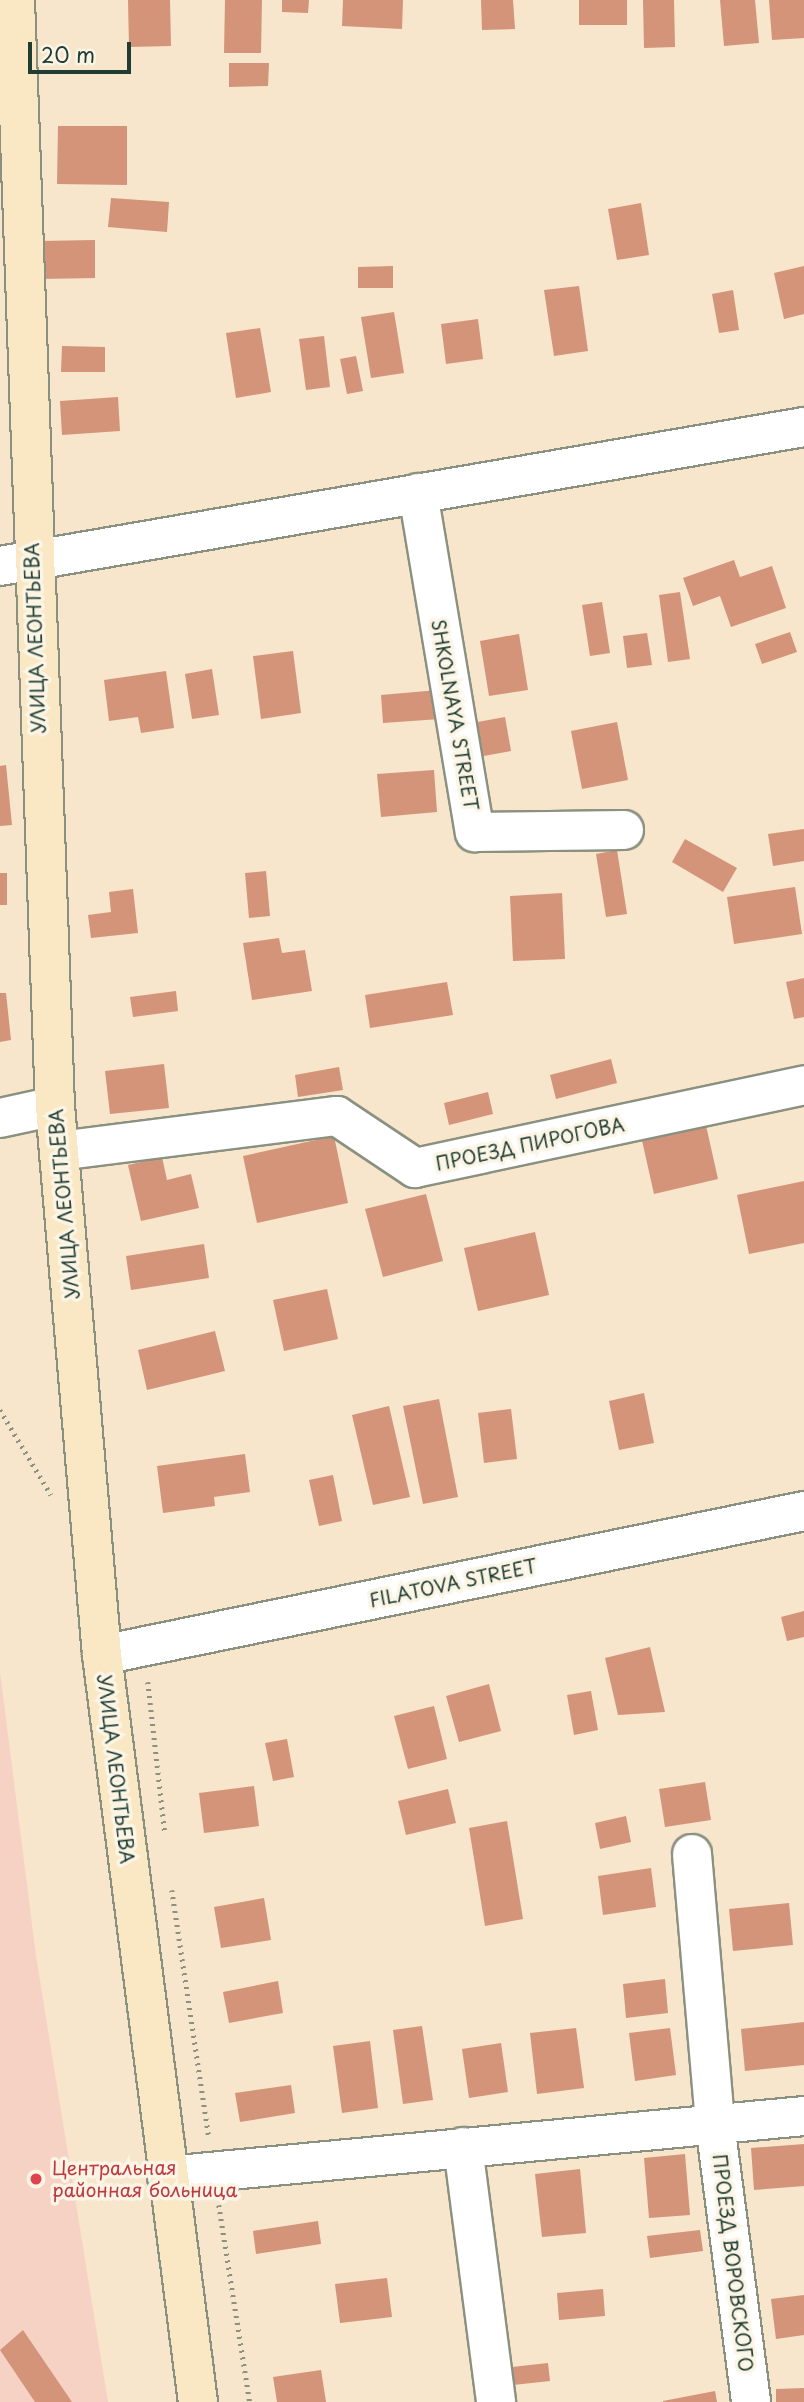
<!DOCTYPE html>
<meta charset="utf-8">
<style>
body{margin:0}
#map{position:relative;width:804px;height:2402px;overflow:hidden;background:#f7e5cc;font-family:"Playpen Sans",sans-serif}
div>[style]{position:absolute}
.built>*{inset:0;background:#f6d2c4}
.building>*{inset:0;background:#d3947a}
.path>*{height:4.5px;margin-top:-2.25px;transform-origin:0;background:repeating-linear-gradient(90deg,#8b9180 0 2px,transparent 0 7px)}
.roads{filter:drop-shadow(2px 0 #8b9180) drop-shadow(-2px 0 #8b9180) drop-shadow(0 2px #8b9180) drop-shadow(0 -2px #8b9180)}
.street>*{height:38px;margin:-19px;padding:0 19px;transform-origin:19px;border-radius:19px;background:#fff}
.secondary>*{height:38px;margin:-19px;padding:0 19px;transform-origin:19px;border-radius:19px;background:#fae7c3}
.dots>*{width:19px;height:19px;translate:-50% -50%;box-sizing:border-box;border:4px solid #fcf5e5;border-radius:50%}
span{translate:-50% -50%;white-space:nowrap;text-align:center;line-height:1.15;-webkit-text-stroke:7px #fcf5e5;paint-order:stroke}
.street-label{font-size:19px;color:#1f3d34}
.health-label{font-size:19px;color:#be3a42}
.left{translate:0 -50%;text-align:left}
.scale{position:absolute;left:28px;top:42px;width:103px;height:32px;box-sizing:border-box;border:4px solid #1f3d34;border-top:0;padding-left:9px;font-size:21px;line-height:24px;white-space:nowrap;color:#1f3d34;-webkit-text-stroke:5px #fcf5e5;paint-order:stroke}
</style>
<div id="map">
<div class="built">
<div style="clip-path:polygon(0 1672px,36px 1956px,108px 2402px,0 2402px)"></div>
</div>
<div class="building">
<div style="clip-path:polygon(128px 0,170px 0,171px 46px,129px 47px)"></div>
<div style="clip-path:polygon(225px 0,262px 0,261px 53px,224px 53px)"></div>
<div style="clip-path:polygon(282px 0,309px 0,308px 13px,282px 12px)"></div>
<div style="clip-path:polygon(343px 0,403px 0,402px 29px,342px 26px)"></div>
<div style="clip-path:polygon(481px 0,513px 0,515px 29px,482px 30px)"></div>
<div style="clip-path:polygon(579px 0,627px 0,627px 25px,579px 25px)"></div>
<div style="clip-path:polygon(643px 0,674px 0,675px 47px,644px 48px)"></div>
<div style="clip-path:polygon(720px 0,755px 0,759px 43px,724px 46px)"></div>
<div style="clip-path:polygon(769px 0,804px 0,804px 38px,772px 40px)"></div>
<div style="clip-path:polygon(229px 63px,269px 63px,268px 86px,229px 87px)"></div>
<div style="clip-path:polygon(58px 126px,127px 126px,127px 185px,57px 184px)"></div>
<div style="clip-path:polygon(111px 198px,169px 202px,167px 232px,108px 227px)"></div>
<div style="clip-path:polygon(641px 203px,649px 255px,617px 260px,608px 209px)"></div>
<div style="clip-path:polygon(95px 240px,95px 278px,41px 279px,40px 241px)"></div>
<div style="clip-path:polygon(393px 266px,393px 288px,358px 288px,358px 267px)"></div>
<div style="clip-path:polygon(804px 266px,804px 314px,784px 319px,774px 273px)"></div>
<div style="clip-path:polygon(579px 286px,588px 351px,554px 356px,544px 290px)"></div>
<div style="clip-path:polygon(733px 290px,739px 330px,719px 333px,712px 294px)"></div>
<div style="clip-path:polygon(394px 312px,404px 373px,371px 378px,361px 317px)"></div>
<div style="clip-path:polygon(478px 319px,483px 359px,446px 364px,441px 324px)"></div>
<div style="clip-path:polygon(260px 328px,271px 392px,236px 398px,226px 333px)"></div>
<div style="clip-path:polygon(324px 336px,330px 387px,306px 390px,299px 339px)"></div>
<div style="clip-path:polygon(62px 346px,105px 347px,105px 372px,61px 372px)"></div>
<div style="clip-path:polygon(356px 356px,363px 391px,347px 394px,340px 359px)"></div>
<div style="clip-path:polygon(118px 397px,120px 431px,62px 435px,60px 401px)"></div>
<div style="clip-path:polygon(734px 560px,740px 577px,772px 566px,786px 608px,731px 627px,720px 596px,693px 606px,683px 578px)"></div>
<div style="clip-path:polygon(680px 592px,690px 659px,668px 662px,659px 595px)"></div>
<div style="clip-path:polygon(602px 602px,610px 653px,590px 656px,582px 605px)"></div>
<div style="clip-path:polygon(790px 632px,797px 652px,762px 664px,755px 644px)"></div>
<div style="clip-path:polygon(647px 633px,652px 665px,627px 668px,623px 636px)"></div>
<div style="clip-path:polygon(519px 634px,528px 690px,489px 696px,480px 641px)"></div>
<div style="clip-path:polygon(293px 651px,301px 713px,261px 719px,253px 656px)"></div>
<div style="clip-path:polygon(212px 669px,219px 715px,192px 719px,185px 674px)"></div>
<div style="clip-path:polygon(166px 671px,174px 728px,141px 733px,138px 717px,109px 721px,104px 680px)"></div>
<div style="clip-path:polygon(438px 690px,440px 719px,383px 723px,381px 695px)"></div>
<div style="clip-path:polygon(505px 717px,511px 751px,478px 757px,472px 723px)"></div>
<div style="clip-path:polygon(617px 722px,628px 780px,582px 789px,571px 731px)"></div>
<div style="clip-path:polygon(6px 765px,12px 825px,0 826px,0 766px)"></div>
<div style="clip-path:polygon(434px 770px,437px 812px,381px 817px,377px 774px)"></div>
<div style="clip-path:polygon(804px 829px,804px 861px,773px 866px,768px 834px)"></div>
<div style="clip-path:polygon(685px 839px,737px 868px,723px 892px,672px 862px)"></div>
<div style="clip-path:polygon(617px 850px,627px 914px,606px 917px,596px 854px)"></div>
<div style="clip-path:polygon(266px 871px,270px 916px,249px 918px,245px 873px)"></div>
<div style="clip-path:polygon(0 873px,7px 873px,7px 905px,0 905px)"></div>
<div style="clip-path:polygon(795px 887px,802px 934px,734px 944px,727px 897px)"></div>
<div style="clip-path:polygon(133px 889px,138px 933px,91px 938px,88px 915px,111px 912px,109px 892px)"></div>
<div style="clip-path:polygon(562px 893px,565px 959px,513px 961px,510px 896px)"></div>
<div style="clip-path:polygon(279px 938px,282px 953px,305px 950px,312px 991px,252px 1000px,243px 943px)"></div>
<div style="clip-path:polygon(804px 978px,804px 1017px,794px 1019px,786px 982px)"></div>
<div style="clip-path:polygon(447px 982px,453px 1015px,370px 1028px,365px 995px)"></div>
<div style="clip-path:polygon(176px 991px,178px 1011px,133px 1017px,130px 997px)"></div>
<div style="clip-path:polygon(0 993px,6px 993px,11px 1040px,0 1042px)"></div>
<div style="clip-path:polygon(611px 1059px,617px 1083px,556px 1099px,550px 1075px)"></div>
<div style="clip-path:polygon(164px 1064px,169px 1108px,110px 1114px,105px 1071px)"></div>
<div style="clip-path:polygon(339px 1067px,343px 1090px,298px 1097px,295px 1075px)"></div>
<div style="clip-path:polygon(488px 1092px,493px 1114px,449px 1125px,444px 1103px)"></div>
<div style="clip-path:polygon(705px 1121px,718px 1179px,654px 1194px,641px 1136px)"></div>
<div style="clip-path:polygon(334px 1136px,348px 1203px,257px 1223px,243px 1156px)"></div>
<div style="clip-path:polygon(162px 1157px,167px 1180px,191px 1174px,199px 1208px,141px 1221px,128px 1165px)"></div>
<div style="clip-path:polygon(804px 1181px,804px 1243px,749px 1254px,737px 1195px)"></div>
<div style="clip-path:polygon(426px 1194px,443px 1261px,383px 1277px,365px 1209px)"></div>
<div style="clip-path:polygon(535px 1232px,549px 1295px,478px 1311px,464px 1248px)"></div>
<div style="clip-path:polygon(204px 1244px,209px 1278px,131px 1290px,126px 1256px)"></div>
<div style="clip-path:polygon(327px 1289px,338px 1339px,284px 1351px,273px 1300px)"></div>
<div style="clip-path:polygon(215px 1331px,225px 1371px,147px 1390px,138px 1350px)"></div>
<div style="clip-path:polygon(644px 1393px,654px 1443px,619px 1450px,609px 1401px)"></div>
<div style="clip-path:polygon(439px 1399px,458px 1497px,423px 1504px,403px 1406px)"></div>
<div style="clip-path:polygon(389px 1406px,410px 1497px,373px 1505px,352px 1415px)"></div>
<div style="clip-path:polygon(511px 1409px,517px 1459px,484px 1463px,478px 1413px)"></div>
<div style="clip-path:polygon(245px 1454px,250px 1492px,214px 1497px,215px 1506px,163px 1513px,157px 1466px)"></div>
<div style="clip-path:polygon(333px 1475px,342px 1521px,319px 1526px,309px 1480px)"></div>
<div style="clip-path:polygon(804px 1611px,804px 1637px,787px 1641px,781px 1617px)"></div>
<div style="clip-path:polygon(650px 1647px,665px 1712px,618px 1715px,605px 1658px)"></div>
<div style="clip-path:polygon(489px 1684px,501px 1731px,459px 1742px,446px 1696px)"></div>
<div style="clip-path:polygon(591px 1691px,598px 1730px,574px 1735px,567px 1695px)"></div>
<div style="clip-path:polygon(434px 1706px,447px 1759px,408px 1769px,394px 1716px)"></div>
<div style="clip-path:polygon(287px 1739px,294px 1777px,273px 1781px,265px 1743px)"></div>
<div style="clip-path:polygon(705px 1782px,711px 1820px,665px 1827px,659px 1789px)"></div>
<div style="clip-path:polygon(254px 1786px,259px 1826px,204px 1833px,199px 1793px)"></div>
<div style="clip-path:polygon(448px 1789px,456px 1823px,406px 1835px,398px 1801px)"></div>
<div style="clip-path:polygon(626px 1816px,631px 1842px,600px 1849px,595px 1823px)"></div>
<div style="clip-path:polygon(507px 1821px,523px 1919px,485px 1926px,469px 1828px)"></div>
<div style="clip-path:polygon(651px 1868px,656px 1907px,603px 1915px,598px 1876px)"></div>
<div style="clip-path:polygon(264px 1898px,271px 1940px,221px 1948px,214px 1907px)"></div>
<div style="clip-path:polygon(789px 1903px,793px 1945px,733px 1951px,729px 1909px)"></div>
<div style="clip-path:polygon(665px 1979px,668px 2013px,626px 2018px,623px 1984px)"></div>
<div style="clip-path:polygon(278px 1981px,283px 2013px,229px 2023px,223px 1992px)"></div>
<div style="clip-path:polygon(804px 2022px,804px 2065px,745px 2071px,741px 2029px)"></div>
<div style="clip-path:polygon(422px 2026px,433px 2100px,403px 2104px,393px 2030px)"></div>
<div style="clip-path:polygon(576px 2028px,584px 2088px,537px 2094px,530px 2033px)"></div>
<div style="clip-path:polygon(670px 2028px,676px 2075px,635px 2081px,629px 2033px)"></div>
<div style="clip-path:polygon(370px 2041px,378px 2108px,342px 2113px,333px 2046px)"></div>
<div style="clip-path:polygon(501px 2043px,508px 2092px,469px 2098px,462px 2049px)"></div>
<div style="clip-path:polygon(291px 2085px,295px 2113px,240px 2122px,235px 2093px)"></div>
<div style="clip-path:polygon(804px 2144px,804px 2186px,754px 2190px,751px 2148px)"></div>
<div style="clip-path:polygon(685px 2154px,690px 2215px,649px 2218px,644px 2158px)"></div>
<div style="clip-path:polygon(580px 2169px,586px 2233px,542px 2237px,535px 2174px)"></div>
<div style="clip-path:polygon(318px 2221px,321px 2244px,256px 2254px,253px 2231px)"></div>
<div style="clip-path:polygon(700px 2230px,703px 2251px,650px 2258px,647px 2236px)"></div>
<div style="clip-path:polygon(387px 2278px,392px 2317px,340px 2323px,335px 2284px)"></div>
<div style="clip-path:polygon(603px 2289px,605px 2316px,559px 2320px,557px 2293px)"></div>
<div style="clip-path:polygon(804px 2295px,804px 2335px,776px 2339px,771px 2299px)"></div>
<div style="clip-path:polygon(23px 2330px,72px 2402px,35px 2402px,0 2350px)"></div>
<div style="clip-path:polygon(548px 2363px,550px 2381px,513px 2385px,512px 2367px)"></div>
<div style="clip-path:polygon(321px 2370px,326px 2402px,277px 2402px,273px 2377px)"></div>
<div style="clip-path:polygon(804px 2388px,804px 2402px,776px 2402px,776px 2389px)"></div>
<div style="clip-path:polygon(715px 2391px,717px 2402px,663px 2402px,663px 2401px)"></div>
</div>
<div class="path">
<div style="left:0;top:1410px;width:99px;rotate:59deg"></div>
<div style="left:148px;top:1682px;width:152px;rotate:83.6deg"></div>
<div style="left:172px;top:1890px;width:251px;rotate:81.5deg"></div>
<div style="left:219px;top:2205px;width:199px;rotate:81.1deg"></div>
</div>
<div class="roads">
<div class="street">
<div style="left:418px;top:493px;width:344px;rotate:80.5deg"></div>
<div style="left:475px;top:832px;width:149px;rotate:-0.8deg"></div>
<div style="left:0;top:566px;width:816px;rotate:-9.81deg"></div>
<div style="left:0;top:1118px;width:56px;rotate:-12.3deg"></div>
<div style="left:59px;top:1151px;width:280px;rotate:-7.2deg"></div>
<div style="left:337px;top:1116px;width:94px;rotate:33.7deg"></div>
<div style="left:415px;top:1168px;width:398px;rotate:-12deg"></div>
<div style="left:102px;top:1655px;width:717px;rotate:-11.59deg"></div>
<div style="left:692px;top:1854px;width:271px;rotate:85.1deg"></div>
<div style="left:715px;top:2124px;width:280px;rotate:82.6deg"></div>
<div style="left:463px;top:2147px;width:257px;rotate:82.6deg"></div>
<div style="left:167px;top:2176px;width:640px;rotate:-5.38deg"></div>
</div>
<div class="secondary">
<div style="left:15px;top:0;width:1107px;rotate:87.93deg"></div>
<div style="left:55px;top:1106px;width:551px;rotate:85.11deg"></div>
<div style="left:102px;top:1655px;width:753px;rotate:82.68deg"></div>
</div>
</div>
<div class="dots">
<div style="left:36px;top:2179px;background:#e0444e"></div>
</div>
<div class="street-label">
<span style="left:35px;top:638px;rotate:-92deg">УЛИЦА ЛЕОНТЬЕВА</span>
<span style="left:455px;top:715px;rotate:80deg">SHKOLNAYA STREET</span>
<span style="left:530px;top:1144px;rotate:-12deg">ПРОЕЗД ПИРОГОВА</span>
<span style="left:64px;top:1204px;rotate:-95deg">УЛИЦА ЛЕОНТЬЕВА</span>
<span style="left:453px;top:1583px;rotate:-12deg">FILATOVA STREET</span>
<span style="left:116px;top:1769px;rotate:83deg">УЛИЦА ЛЕОНТЬЕВА</span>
<span style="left:733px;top:2263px;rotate:83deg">ПРОЕЗД ВОРОВСКОГО</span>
</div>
<div class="health-label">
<span class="left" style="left:52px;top:2179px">Центральная<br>районная больница</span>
</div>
<div class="scale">20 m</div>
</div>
